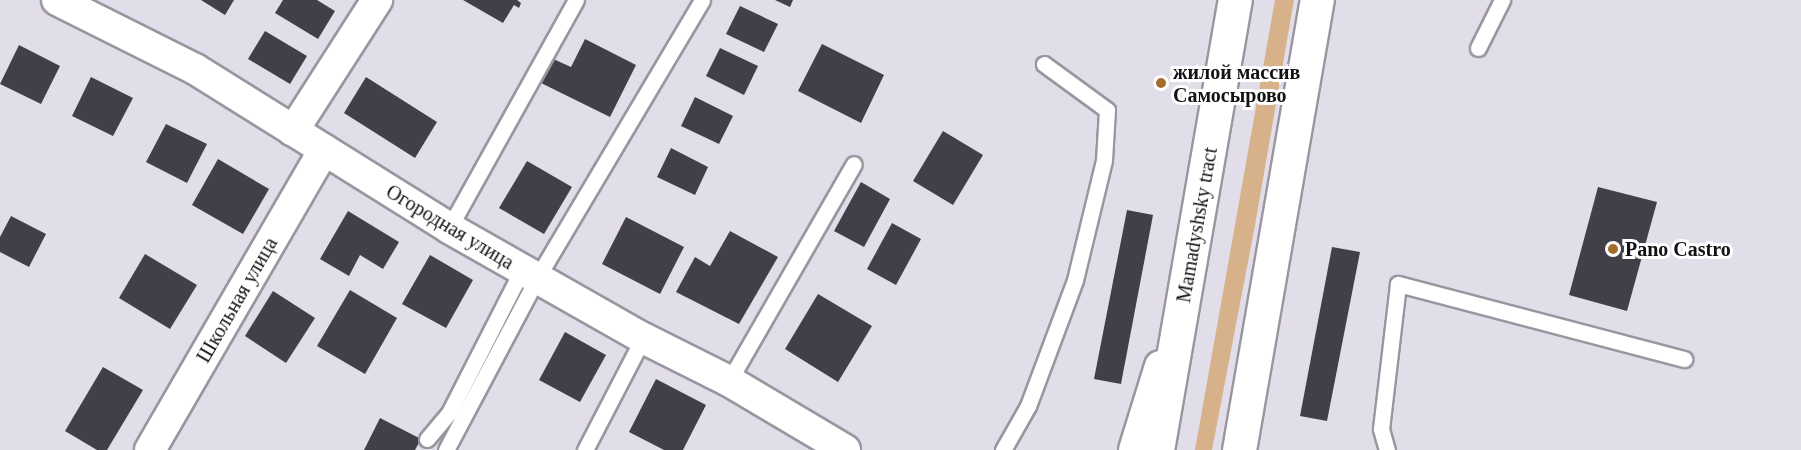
<!DOCTYPE html>
<meta charset="utf-8">
<style>
body{margin:0}
#map{position:relative;width:1801px;height:450px;overflow:hidden;background:#e2dee9;font-family:Georgia,serif}
div>[style]{position:absolute}
.green>*{inset:0;background:#d7b18a}
.building>*{inset:0;background:#423f48}
.roads{filter:drop-shadow(2px 0 #9a96a0) drop-shadow(-2px 0 #9a96a0) drop-shadow(0 2px #9a96a0) drop-shadow(0 -2px #9a96a0)}
.lane>*{height:15px;margin:-7.5px;padding:0 7.5px;transform-origin:7.5px;border-radius:7.5px;background:#fff}
.street>*{height:30px;margin:-15px;padding:0 15px;transform-origin:15px;border-radius:15px;background:#fff}
.primary>*{height:33px;margin:-16.5px;padding:0 16.5px;transform-origin:16.5px;border-radius:16.5px;background:#fff}
.dots>*{width:16px;height:16px;translate:-50% -50%;box-sizing:border-box;border:3px solid #fff;border-radius:50%}
span{translate:-50% -50%;white-space:nowrap;text-align:center;line-height:1.15;-webkit-text-stroke:6px #fff;paint-order:stroke}
.poi-label{font-size:20px;color:#121115;font-weight:700}
.left{translate:0 -50%;text-align:left}
.street-label{font-size:20px;color:#121115}
</style>
<div id="map">
<div class="green">
<div style="clip-path:polygon(1275px 0,1294px 0,1255px 225px,1212px 450px,1195px 450px)"></div>
</div>
<div class="building">
<div style="clip-path:polygon(201px 0,234px 0,225px 15px)"></div>
<div style="clip-path:polygon(283px 0,317px 0,335px 11px,318px 39px,275px 13px)"></div>
<div style="clip-path:polygon(463px 0,517px 0,521px 3px,519px 8px,514px 5px,503px 23px)"></div>
<div style="clip-path:polygon(775px 0,793px 0,790px 7px)"></div>
<div style="clip-path:polygon(740px 6px,778px 24px,764px 52px,726px 34px)"></div>
<div style="clip-path:polygon(265px 31px,307px 56px,290px 84px,248px 59px)"></div>
<div style="clip-path:polygon(585px 39px,636px 65px,610px 117px,539px 82px,551px 58px,571px 67px)"></div>
<div style="clip-path:polygon(822px 44px,884px 75px,861px 123px,798px 91px)"></div>
<div style="clip-path:polygon(19px 45px,60px 66px,41px 104px,0 84px)"></div>
<div style="clip-path:polygon(720px 48px,758px 66px,744px 95px,706px 76px)"></div>
<div style="clip-path:polygon(91px 77px,133px 98px,113px 136px,72px 116px)"></div>
<div style="clip-path:polygon(366px 77px,437px 122px,415px 158px,344px 113px)"></div>
<div style="clip-path:polygon(695px 97px,733px 116px,719px 144px,681px 126px)"></div>
<div style="clip-path:polygon(166px 124px,207px 144px,187px 183px,146px 162px)"></div>
<div style="clip-path:polygon(943px 131px,983px 155px,953px 205px,913px 181px)"></div>
<div style="clip-path:polygon(671px 148px,708px 167px,695px 195px,657px 177px)"></div>
<div style="clip-path:polygon(218px 159px,269px 189px,243px 234px,192px 205px)"></div>
<div style="clip-path:polygon(527px 161px,572px 187px,544px 234px,499px 208px)"></div>
<div style="clip-path:polygon(861px 182px,890px 199px,864px 247px,834px 231px)"></div>
<div style="clip-path:polygon(1598px 187px,1657px 202px,1627px 311px,1569px 295px)"></div>
<div style="clip-path:polygon(1127px 210px,1153px 215px,1121px 384px,1094px 379px)"></div>
<div style="clip-path:polygon(348px 211px,399px 242px,383px 269px,360px 255px,349px 276px,320px 259px)"></div>
<div style="clip-path:polygon(11px 216px,46px 234px,29px 267px,0 252px,0 237px)"></div>
<div style="clip-path:polygon(626px 217px,684px 247px,660px 294px,602px 264px)"></div>
<div style="clip-path:polygon(892px 223px,921px 239px,896px 285px,867px 269px)"></div>
<div style="clip-path:polygon(730px 231px,778px 257px,739px 324px,676px 292px,695px 257px,710px 266px)"></div>
<div style="clip-path:polygon(1332px 247px,1360px 252px,1327px 421px,1300px 416px)"></div>
<div style="clip-path:polygon(145px 254px,197px 285px,170px 329px,119px 298px)"></div>
<div style="clip-path:polygon(430px 255px,473px 280px,446px 328px,402px 304px)"></div>
<div style="clip-path:polygon(350px 290px,397px 318px,365px 374px,317px 346px)"></div>
<div style="clip-path:polygon(273px 291px,315px 318px,286px 363px,245px 336px)"></div>
<div style="clip-path:polygon(818px 294px,872px 326px,838px 382px,785px 349px)"></div>
<div style="clip-path:polygon(565px 332px,606px 355px,580px 402px,539px 380px)"></div>
<div style="clip-path:polygon(103px 367px,143px 390px,107px 450px,97px 450px,65px 431px)"></div>
<div style="clip-path:polygon(656px 379px,706px 405px,683px 450px,664px 450px,629px 432px)"></div>
<div style="clip-path:polygon(380px 418px,421px 439px,415px 450px,364px 450px)"></div>
</div>
<div class="roads">
<div class="lane">
<div style="left:1478px;top:48px;width:54px;rotate:-63.4deg"></div>
<div style="left:449px;top:228px;width:261px;rotate:-60.9deg"></div>
<div style="left:729px;top:381px;width:250px;rotate:-60.1deg"></div>
<div style="left:427px;top:439px;width:34px;rotate:-50deg"></div>
<div style="left:449px;top:413px;width:161px;rotate:-63deg"></div>
<div style="left:446px;top:450px;width:195px;rotate:-62.1deg"></div>
<div style="left:537px;top:278px;width:323px;rotate:-59.3deg"></div>
<div style="left:585px;top:450px;width:126px;rotate:-62.6deg"></div>
<div style="left:1003px;top:450px;width:51px;rotate:-60.4deg"></div>
<div style="left:1028px;top:406px;width:134px;rotate:-69.5deg"></div>
<div style="left:1075px;top:280px;width:123px;rotate:-76.4deg"></div>
<div style="left:1104px;top:160px;width:50px;rotate:-86.6deg"></div>
<div style="left:1107px;top:110px;width:78px;rotate:-143.9deg"></div>
<div style="left:1387px;top:450px;width:22px;rotate:-106deg"></div>
<div style="left:1381px;top:429px;width:146px;rotate:-83.3deg"></div>
<div style="left:1398px;top:284px;width:296px;rotate:14.7deg"></div>
</div>
<div class="street">
<div style="left:57px;top:0;width:154px;rotate:26.6deg"></div>
<div style="left:195px;top:69px;width:300px;rotate:32deg"></div>
<div style="left:449px;top:228px;width:223px;rotate:29.6deg"></div>
<div style="left:643px;top:338px;width:96px;rotate:26.6deg"></div>
<div style="left:729px;top:381px;width:135px;rotate:30.7deg"></div>
<div style="left:293px;top:131px;width:156px;rotate:-57.3deg"></div>
<div style="left:150px;top:450px;width:347px;rotate:-59.9deg"></div>
<div style="left:1134px;top:450px;width:88px;rotate:-72.8deg"></div>
</div>
<div class="primary">
<div style="left:1157px;top:450px;width:457px;rotate:-80.2deg"></div>
<div style="left:1239px;top:450px;width:457px;rotate:-80.2deg"></div>
</div>
</div>
<div class="dots">
<div style="left:1161px;top:83px;background:#a56d2a"></div>
<div style="left:1613px;top:249px;background:#a56d2a"></div>
</div>
<div class="poi-label">
<span class="left" style="left:1173px;top:84px">жилой массив<br>Самосырово</span>
<span class="left" style="left:1625px;top:249px">Pano Castro</span>
</div>
<div class="street-label">
<span style="left:1197px;top:225px;rotate:-80deg">Mamadyshsky tract</span>
<span style="left:450px;top:227px;rotate:31deg">Огородная улица</span>
<span style="left:237px;top:300px;rotate:-60deg">Школьная улица</span>
</div>
</div>
